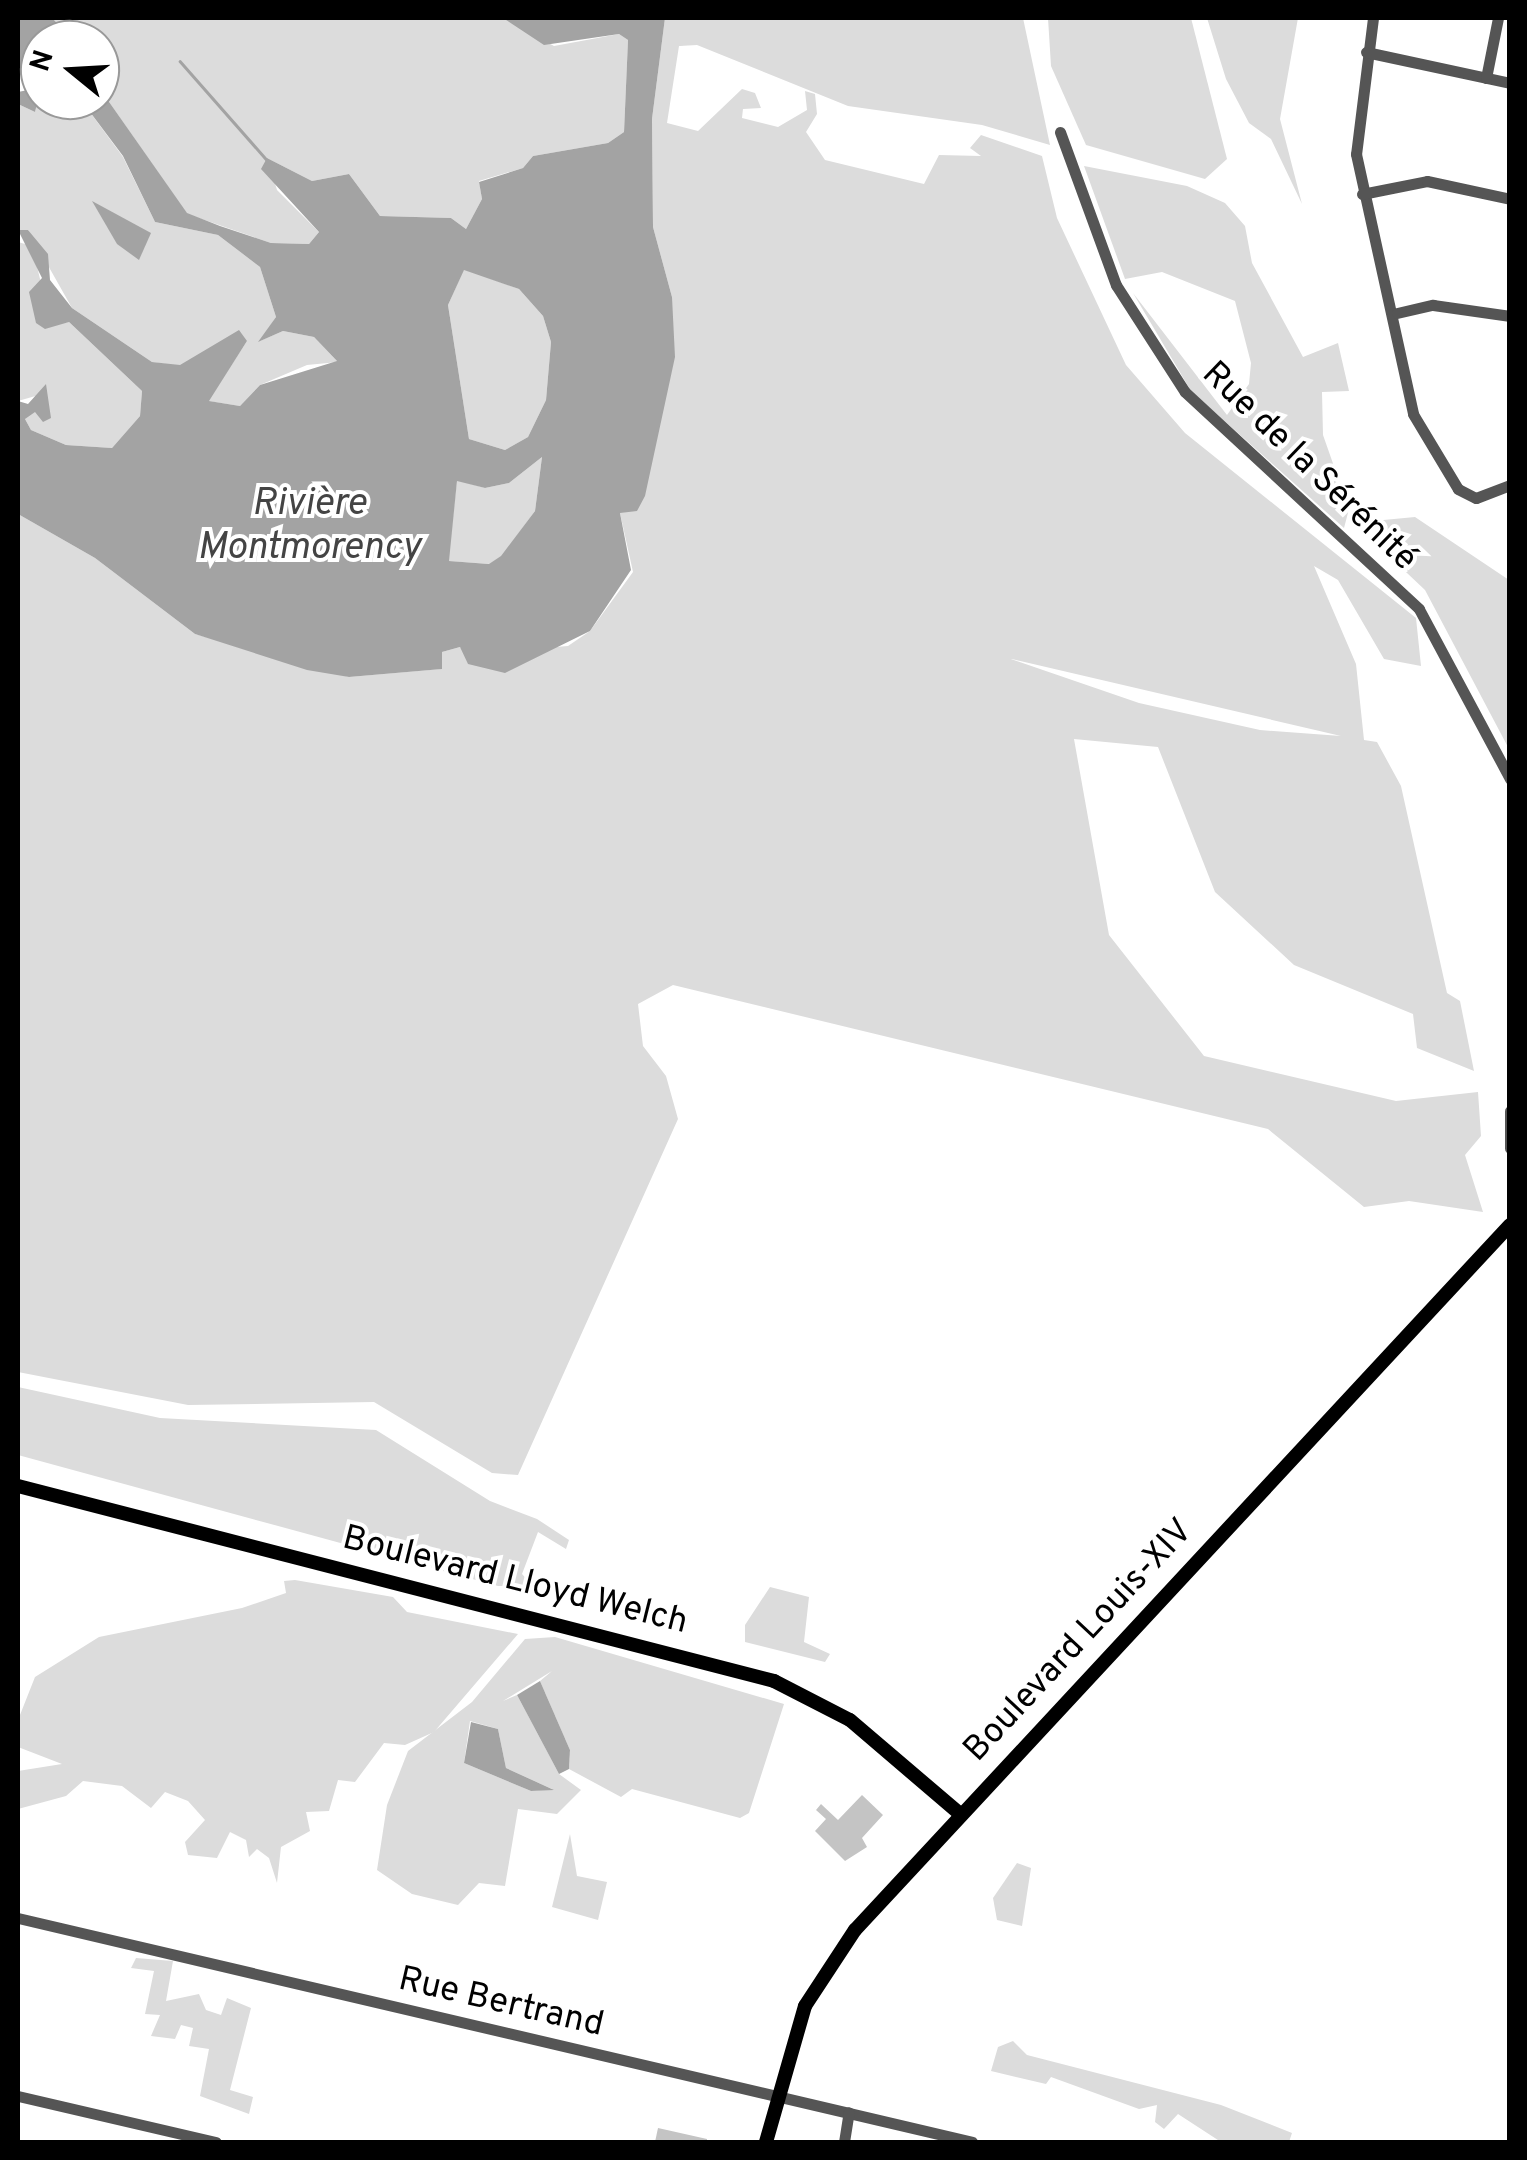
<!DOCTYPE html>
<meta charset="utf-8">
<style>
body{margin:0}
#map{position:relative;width:1527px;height:2160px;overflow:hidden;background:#fff;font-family:Overpass,sans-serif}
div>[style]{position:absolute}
.green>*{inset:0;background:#dcdcdc}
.water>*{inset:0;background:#a3a3a3}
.stream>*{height:2.5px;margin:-1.25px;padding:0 1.25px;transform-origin:1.25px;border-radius:1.25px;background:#a3a3a3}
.building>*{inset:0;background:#c4c4c4}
.minor>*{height:11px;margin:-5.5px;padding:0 5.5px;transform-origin:5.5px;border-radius:5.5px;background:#555}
.major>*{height:14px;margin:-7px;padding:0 7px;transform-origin:7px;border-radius:7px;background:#000}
span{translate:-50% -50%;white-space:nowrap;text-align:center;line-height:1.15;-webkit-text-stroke:8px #fff;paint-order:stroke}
.street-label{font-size:35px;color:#000}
.water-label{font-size:38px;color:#444;font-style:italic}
.frame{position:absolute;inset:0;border:20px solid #000;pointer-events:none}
.north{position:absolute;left:20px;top:20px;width:100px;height:100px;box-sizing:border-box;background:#fff;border:2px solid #999;border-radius:50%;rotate:288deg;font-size:28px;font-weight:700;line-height:40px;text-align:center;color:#000}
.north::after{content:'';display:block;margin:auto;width:35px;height:45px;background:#000;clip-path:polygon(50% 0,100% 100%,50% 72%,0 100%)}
</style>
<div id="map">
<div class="green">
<div style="clip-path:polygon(52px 18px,503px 18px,554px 46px,619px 34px,628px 40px,624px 132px,608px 143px,533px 156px,523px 168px,479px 181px,482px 199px,466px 229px,451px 218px,380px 216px,349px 174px,312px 181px,267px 158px,277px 190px,319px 232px,309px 244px,271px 243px,187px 214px,100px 89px,100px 40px,74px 40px)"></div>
<div style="clip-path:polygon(evenodd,665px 18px,1023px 18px,1050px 145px,982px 125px,848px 106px,697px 45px,679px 46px,667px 123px,698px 131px,742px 89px,755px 93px,761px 108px,743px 109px,742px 118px,778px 127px,807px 110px,805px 91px,815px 94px,817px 114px,806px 132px,825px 160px,924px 184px,939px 155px,981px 156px,970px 148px,981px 135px,1042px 156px,1057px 218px,1126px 365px,1185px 433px,1416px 618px,1421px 666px,1384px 659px,1338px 580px,1314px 566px,1356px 664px,1364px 740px,1377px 742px,1401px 786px,1447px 993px,1460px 1001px,1474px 1071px,1417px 1048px,1413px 1014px,1294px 965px,1215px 892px,1158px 747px,1074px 739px,1109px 935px,1204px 1056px,1396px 1101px,1478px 1092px,1481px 1136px,1465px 1155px,1483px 1212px,1409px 1201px,1364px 1207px,1268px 1129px,673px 985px,638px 1004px,643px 1046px,666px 1076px,678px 1119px,518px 1475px,492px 1473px,374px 1402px,188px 1405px,18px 1372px,18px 514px,95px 558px,195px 634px,349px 677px,441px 669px,442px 652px,460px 647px,466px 654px,568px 646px,590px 631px,633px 572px,620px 513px,672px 297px,653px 227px,652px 119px,665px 18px,1011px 659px,1012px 659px,1341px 736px,1260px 730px,1139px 703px,1011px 659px)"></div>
<div style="clip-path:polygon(1048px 18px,1191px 18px,1227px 159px,1205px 179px,1086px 145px,1051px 66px)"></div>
<div style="clip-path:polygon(1207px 18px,1298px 18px,1280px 119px,1302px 204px,1271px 139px,1249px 123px,1226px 79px)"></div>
<div style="clip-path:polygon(40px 92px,40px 100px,81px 100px,123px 157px,155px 222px,218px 235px,260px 267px,276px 317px,260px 341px,283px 331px,314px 337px,338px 362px,307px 365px,260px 385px,240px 406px,208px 401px,247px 341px,180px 366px,152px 362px,72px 308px,28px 230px,18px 230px,18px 104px,35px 112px)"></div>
<div style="clip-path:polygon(1084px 166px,1187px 186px,1225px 203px,1245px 226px,1252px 263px,1303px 357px,1338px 343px,1349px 391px,1322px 392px,1323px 435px,1349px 509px,1344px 528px,1191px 391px,1133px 293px,1227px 415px,1249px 384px,1251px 363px,1235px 301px,1162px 272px,1125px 279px)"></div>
<div style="clip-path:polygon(18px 242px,32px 246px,51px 324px,69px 322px,142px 391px,140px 416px,112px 448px,66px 445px,31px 430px,25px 419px,39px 395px,18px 401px)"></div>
<div style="clip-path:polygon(464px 269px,519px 289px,543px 316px,551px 342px,546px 400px,528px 437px,505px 450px,469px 439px,448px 305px)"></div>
<div style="clip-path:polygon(542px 457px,535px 511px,502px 556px,490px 564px,448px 561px,457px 480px,485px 488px,509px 483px)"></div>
<div style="clip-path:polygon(1415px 517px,1509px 580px,1509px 749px,1425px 590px,1371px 539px,1373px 521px)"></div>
<div style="clip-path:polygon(18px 1387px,160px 1418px,376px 1430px,490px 1501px,537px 1519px,569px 1540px,566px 1549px,538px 1532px,522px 1574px,533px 1586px,498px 1586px,18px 1455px)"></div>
<div style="clip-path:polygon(295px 1580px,393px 1597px,407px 1612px,518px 1634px,434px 1732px,405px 1745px,384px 1743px,355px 1782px,338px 1780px,329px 1811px,306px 1812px,310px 1831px,281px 1847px,277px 1883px,269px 1858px,257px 1849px,249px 1857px,246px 1840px,230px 1832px,217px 1858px,188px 1855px,185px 1842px,205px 1820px,188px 1801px,165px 1792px,151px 1808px,122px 1786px,83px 1781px,66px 1796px,18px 1809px,18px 1771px,62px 1764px,18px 1747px,18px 1720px,35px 1677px,99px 1637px,242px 1608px,286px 1593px,284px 1581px)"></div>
<div style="clip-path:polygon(770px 1587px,809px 1597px,804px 1642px,830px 1654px,825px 1662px,745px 1642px,745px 1625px)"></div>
<div style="clip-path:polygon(evenodd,555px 1637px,784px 1704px,749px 1813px,740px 1818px,632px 1789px,621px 1797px,569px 1769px,570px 1750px,540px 1681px,552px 1671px,503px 1701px,517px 1695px,559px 1774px,581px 1790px,557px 1814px,518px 1809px,505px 1886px,479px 1883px,458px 1905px,412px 1894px,377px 1870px,387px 1805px,408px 1751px,472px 1702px,525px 1639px,555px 1637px,470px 1721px,498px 1729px,506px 1768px,552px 1789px,531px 1791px,464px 1763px,470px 1721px)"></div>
<div style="clip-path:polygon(570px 1834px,577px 1876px,607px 1882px,598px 1920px,552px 1907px)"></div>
<div style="clip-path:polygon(1017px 1863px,1031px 1868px,1022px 1926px,997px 1920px,993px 1898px)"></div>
<div style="clip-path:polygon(136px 1958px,173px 1961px,166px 2001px,199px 1994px,206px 2010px,221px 2015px,227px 1998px,251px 2008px,230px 2090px,253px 2097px,249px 2114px,200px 2096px,209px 2049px,189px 2046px,193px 2028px,181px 2025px,175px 2039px,151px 2036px,160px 2015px,145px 2014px,154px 1971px,131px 1968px)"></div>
<div style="clip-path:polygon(1013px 2041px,1027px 2055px,1221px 2105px,1292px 2133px,1289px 2142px,1221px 2142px,1178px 2114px,1164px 2129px,1155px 2122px,1157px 2105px,1139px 2109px,1051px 2077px,1046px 2084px,991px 2071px,998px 2047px)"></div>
</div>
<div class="water">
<div style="clip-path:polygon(18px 18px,52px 18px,74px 40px,40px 40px,40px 92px,35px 112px,18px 104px,18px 92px,33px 89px,40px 73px,18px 74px)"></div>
<div style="clip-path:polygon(evenodd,503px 18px,665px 18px,652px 119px,653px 227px,672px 297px,675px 357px,645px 496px,637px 511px,620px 513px,631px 570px,590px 631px,505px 673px,468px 664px,460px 647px,442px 652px,442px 669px,349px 677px,307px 670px,195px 634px,95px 558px,18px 514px,18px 401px,28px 404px,46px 384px,51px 418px,43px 422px,35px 412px,25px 419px,31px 430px,66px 445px,112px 448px,140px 416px,142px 391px,69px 322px,45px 329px,36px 323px,29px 292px,42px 278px,18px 230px,28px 230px,48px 254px,50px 280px,72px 308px,152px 362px,180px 365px,239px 330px,247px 341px,209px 401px,240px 406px,260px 385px,337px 361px,314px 337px,283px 331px,258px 342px,276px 317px,260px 267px,218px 235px,155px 222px,123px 156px,81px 100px,100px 100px,100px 89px,187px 213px,220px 226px,271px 243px,309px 244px,319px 232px,261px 169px,267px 158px,312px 181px,349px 174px,380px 216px,451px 218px,466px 229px,482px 199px,479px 182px,523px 168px,533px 156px,608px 143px,624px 132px,628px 40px,619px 34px,544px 45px,503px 18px,464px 270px,519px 289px,543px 316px,551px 342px,546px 400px,528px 437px,505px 450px,469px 439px,448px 305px,464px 270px,503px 18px,542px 457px,535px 511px,501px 556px,489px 564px,449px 561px,457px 481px,485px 488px,509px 483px,542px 457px)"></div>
<div style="clip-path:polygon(92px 201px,151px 233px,139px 260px,117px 244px)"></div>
<div style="clip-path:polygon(540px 1681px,570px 1750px,569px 1769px,559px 1774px,517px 1695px)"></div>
<div style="clip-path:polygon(471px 1722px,498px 1729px,506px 1768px,554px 1790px,531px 1791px,464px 1763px)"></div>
</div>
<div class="stream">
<div style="left:180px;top:61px;width:132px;rotate:48.7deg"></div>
</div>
<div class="building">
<div style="clip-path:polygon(862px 1795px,883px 1815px,862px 1838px,867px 1847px,845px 1861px,815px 1831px,826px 1819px,816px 1810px,821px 1804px,838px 1820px)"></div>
<div style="clip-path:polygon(658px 2128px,707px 2139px,707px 2142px,655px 2142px)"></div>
</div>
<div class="minor">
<div style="left:1373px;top:18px;width:137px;rotate:97.1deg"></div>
<div style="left:1356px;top:154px;width:266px;rotate:77.6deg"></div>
<div style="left:1413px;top:414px;width:87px;rotate:59deg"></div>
<div style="left:1458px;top:489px;width:20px;rotate:27deg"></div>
<div style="left:1476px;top:498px;width:36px;rotate:-21deg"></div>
<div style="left:1366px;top:52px;width:147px;rotate:12.1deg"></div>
<div style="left:1486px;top:78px;width:61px;rotate:-78.7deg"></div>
<div style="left:1060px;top:132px;width:163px;rotate:69.9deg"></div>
<div style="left:1116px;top:285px;width:127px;rotate:57.2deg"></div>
<div style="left:1185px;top:392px;width:319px;rotate:42.8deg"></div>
<div style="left:1419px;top:609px;width:193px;rotate:61.8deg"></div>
<div style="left:1362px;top:194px;width:66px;rotate:-11.3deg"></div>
<div style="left:1427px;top:181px;width:85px;rotate:12.2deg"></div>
<div style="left:1397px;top:313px;width:37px;rotate:-13deg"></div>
<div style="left:1433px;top:305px;width:78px;rotate:8.1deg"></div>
<div style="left:1510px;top:1111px;width:37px;rotate:90deg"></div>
<div style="left:18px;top:1918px;width:980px;rotate:13.21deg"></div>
<div style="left:18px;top:2096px;width:203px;rotate:13.1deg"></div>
<div style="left:844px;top:2142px;width:30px;rotate:-81deg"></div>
</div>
<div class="major">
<div style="left:18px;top:1486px;width:781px;rotate:14.46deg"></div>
<div style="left:774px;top:1681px;width:85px;rotate:27.2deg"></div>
<div style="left:850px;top:1720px;width:145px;rotate:40.5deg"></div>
<div style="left:766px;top:2142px;width:141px;rotate:-74deg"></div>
<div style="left:805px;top:2006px;width:91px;rotate:-56.7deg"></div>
<div style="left:855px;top:1930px;width:962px;rotate:-47.11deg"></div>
</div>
<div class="street-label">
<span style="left:1309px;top:467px;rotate:44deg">Rue de la Sérénité</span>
<span style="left:515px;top:1581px;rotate:14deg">Boulevard Lloyd Welch</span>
<span style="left:1079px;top:1641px;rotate:-47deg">Boulevard Louis-XIV</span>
<span style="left:501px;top:2003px;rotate:13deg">Rue Bertrand</span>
</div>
<div class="water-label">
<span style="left:309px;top:527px">Rivière<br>Montmorency</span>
</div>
<div class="frame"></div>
<div class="north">N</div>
</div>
